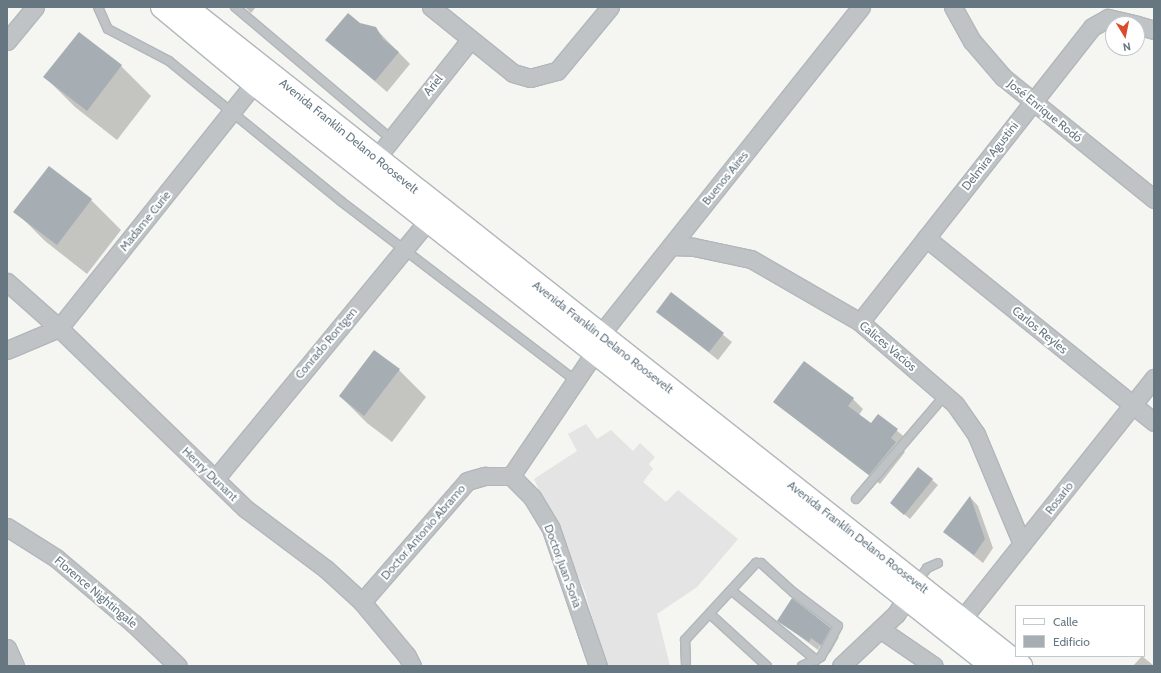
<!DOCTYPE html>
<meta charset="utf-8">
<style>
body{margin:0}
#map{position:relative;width:1161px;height:673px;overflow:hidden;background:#f5f5f2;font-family:Cabin,sans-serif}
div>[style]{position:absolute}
.built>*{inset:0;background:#e3e4e3}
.shadow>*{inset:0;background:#0003}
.building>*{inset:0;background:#a6aeb3}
.roads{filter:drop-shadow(1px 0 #b1b7bb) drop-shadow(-1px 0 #b1b7bb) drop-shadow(0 1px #b1b7bb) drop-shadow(0 -1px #b1b7bb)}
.lane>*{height:8px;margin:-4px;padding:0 4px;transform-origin:4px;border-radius:4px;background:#bfc3c6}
.street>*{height:17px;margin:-8.5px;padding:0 8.5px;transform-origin:8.5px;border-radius:8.5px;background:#bfc3c6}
.secondary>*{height:22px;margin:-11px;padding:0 11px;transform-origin:11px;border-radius:11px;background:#fff}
span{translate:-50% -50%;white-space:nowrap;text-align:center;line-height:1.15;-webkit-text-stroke:4px #fff;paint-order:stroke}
.street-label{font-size:12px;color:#667782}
.frame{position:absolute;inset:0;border:8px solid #667782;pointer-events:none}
.legend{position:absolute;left:1015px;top:605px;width:130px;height:52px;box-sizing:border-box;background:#fff;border:1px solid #c2c9cd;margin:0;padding:5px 7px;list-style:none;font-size:12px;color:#667782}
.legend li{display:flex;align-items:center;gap:8px;height:20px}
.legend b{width:20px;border:1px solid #c2c9cd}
.north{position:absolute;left:1105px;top:16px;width:40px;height:40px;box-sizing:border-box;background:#fff;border:1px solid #c2c9cd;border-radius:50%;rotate:170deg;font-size:11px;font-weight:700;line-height:16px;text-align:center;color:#667782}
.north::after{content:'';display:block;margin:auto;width:14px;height:18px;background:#db4c2c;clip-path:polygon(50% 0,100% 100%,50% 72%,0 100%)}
</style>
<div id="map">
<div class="built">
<div style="clip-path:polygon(586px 424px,597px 439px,611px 430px,633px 451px,640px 443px,655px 457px,649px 464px,653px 469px,643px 482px,666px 502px,678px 490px,738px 539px,697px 587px,657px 614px,670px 666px,606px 666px,585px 592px,534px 479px,577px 451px,568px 434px)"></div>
</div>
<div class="shadow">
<div style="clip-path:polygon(245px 7px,256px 7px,251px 13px)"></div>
<div style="clip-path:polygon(360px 24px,375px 28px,410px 64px,387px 92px,327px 40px)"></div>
<div style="clip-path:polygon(121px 66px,151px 96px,117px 140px,75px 107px,45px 77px)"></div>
<div style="clip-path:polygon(49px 167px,91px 200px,121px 230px,87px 274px,45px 241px,15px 211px)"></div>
<div style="clip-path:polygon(672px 294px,732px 342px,718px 360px,658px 312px)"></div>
<div style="clip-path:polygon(375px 351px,399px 370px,426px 397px,392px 442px,367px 423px,340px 396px)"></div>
<div style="clip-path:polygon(804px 363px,853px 399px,863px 409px,859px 415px,871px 424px,878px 415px,907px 439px,901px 448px,905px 452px,880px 484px,774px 402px)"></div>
<div style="clip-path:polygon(932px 480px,938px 485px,910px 519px,891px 503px)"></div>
<div style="clip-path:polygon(970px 497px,978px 506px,993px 548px,983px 563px,944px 532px)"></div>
<div style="clip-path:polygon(778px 620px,830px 628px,839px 637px,830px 653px,820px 646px,818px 650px)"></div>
<div style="clip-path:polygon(1142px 656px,1154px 666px,1133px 666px)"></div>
</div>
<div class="building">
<div style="clip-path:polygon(348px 13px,360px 23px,376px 27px,383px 39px,399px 52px,375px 81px,325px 40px)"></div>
<div style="clip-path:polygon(79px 32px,122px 65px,87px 111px,43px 77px)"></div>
<div style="clip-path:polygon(49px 166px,92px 199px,57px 245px,13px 212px)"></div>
<div style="clip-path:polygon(671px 292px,724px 333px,709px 352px,656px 312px)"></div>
<div style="clip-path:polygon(374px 350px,400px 369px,364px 416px,339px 396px)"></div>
<div style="clip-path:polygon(804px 361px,854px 398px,848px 406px,871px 423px,878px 414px,898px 429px,891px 438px,896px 442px,869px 475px,773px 402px)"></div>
<div style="clip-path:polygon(918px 467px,933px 479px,904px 515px,890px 503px)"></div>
<div style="clip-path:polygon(970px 496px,985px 539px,974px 555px,943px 532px)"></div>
<div style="clip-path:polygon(792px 598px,831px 628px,821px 645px,811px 638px,809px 642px,777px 621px)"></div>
</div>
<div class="roads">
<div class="lane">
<div style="left:98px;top:7px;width:24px;rotate:66deg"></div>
<div style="left:108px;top:29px;width:69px;rotate:27.7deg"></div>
<div style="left:169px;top:61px;width:223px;rotate:39.2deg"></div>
<div style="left:342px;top:202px;width:293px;rotate:37.4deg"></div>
<div style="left:235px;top:7px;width:203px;rotate:40.2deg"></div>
<div style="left:856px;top:499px;width:137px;rotate:-49.4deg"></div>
<div style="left:917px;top:582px;width:17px;rotate:-54deg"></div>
<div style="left:927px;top:568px;width:12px;rotate:-24deg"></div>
<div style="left:732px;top:591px;width:109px;rotate:39.4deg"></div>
<div style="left:710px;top:614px;width:77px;rotate:42.4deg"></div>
<div style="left:686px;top:666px;width:26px;rotate:-92deg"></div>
<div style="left:685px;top:640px;width:105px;rotate:-47.3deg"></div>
<div style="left:756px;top:563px;width:5px"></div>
<div style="left:761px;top:563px;width:43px;rotate:42.2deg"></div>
<div style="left:793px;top:592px;width:56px;rotate:37.1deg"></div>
<div style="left:838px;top:626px;width:35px;rotate:119deg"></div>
<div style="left:821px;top:657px;width:21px;rotate:155deg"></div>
</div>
<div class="street">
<div style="left:431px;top:7px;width:105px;rotate:38.8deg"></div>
<div style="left:513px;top:73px;width:18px;rotate:16deg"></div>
<div style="left:530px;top:78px;width:28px;rotate:-15deg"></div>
<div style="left:557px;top:71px;width:83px;rotate:-50.4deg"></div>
<div style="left:953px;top:7px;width:39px;rotate:61deg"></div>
<div style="left:972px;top:41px;width:48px;rotate:49.3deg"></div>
<div style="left:1003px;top:77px;width:194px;rotate:38.9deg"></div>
<div style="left:1137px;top:25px;width:18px;rotate:16deg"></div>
<div style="left:7px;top:41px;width:44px;rotate:-50.5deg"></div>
<div style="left:370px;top:166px;width:161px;rotate:-51.6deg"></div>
<div style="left:926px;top:238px;width:293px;rotate:38.9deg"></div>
<div style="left:671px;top:246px;width:23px;rotate:2deg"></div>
<div style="left:694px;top:247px;width:58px;rotate:11.9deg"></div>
<div style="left:751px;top:259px;width:126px;rotate:30deg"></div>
<div style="left:860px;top:322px;width:125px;rotate:40.8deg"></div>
<div style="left:955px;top:404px;width:37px;rotate:55deg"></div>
<div style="left:976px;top:434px;width:119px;rotate:67.3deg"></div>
<div style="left:7px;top:282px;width:69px;rotate:41.5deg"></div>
<div style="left:59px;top:328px;width:260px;rotate:44.1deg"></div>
<div style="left:246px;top:509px;width:100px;rotate:36.9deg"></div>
<div style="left:326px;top:569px;width:49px;rotate:42.5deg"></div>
<div style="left:362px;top:602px;width:70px;rotate:50.2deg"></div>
<div style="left:407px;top:656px;width:11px;rotate:63deg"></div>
<div style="left:860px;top:322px;width:375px;rotate:-51.8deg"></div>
<div style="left:1092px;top:27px;width:18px;rotate:-29deg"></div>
<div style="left:1108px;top:18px;width:28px;rotate:13deg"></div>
<div style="left:7px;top:350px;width:56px;rotate:-22.9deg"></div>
<div style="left:59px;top:328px;width:325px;rotate:-51.4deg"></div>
<div style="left:511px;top:476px;width:150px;rotate:-55.9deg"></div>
<div style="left:595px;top:352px;width:18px;rotate:-74deg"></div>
<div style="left:600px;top:335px;width:419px;rotate:-51.5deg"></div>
<div style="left:511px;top:476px;width:30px;rotate:45deg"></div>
<div style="left:532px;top:497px;width:37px;rotate:59deg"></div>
<div style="left:551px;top:529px;width:145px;rotate:71.1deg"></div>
<div style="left:215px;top:479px;width:346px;rotate:-50.5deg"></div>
<div style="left:7px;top:527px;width:58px;rotate:32.3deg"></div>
<div style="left:56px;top:558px;width:101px;rotate:40.2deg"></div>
<div style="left:133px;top:623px;width:62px;rotate:43.7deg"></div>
<div style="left:362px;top:602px;width:160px;rotate:-49deg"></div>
<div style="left:467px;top:481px;width:19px;rotate:-16deg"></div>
<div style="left:485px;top:476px;width:26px"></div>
<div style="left:963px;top:618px;width:307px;rotate:-51.5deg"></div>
<div style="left:880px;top:629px;width:65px;rotate:34.4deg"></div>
<div style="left:7px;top:648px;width:20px;rotate:66deg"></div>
<div style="left:841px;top:666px;width:76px;rotate:-43.4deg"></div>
<div style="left:896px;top:614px;width:30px;rotate:-57deg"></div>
</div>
<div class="secondary">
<div style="left:162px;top:7px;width:122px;rotate:39.7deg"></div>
<div style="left:256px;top:85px;width:938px;rotate:38.29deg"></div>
<div style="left:186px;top:7px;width:1064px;rotate:38.28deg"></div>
</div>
</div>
<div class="street-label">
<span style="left:433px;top:85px;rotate:-51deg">Ariel</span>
<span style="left:1045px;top:111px;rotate:39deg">José Enrique Rodó</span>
<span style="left:349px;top:136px;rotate:39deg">Avenida Franklin Delano Roosevelt</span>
<span style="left:990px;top:156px;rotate:-52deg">Delmira Agustini</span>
<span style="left:725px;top:178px;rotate:-51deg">Buenos Aires</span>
<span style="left:145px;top:221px;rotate:-51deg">Madame Curie</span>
<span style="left:1040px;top:330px;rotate:39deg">Carlos Reyles</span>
<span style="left:603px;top:337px;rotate:38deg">Avenida Franklin Delano Roosevelt</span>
<span style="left:326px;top:343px;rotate:-50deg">Conrado Rontgen</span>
<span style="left:888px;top:346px;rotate:40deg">Calices Vacios</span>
<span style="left:210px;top:474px;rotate:44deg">Henry Dunant</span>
<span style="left:1059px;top:498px;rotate:-52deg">Rosario</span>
<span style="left:423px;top:532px;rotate:-49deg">Doctor Antonio Abramo</span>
<span style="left:858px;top:537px;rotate:38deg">Avenida Franklin Delano Roosevelt</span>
<span style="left:563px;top:566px;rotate:70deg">Doctor Juan Soria</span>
<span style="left:96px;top:592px;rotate:40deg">Florence Nightingale</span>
</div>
<div class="frame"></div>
<ul class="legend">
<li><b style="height:5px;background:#fff"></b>Calle</li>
<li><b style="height:11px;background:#a6aeb3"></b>Edificio</li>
</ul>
<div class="north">N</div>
</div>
